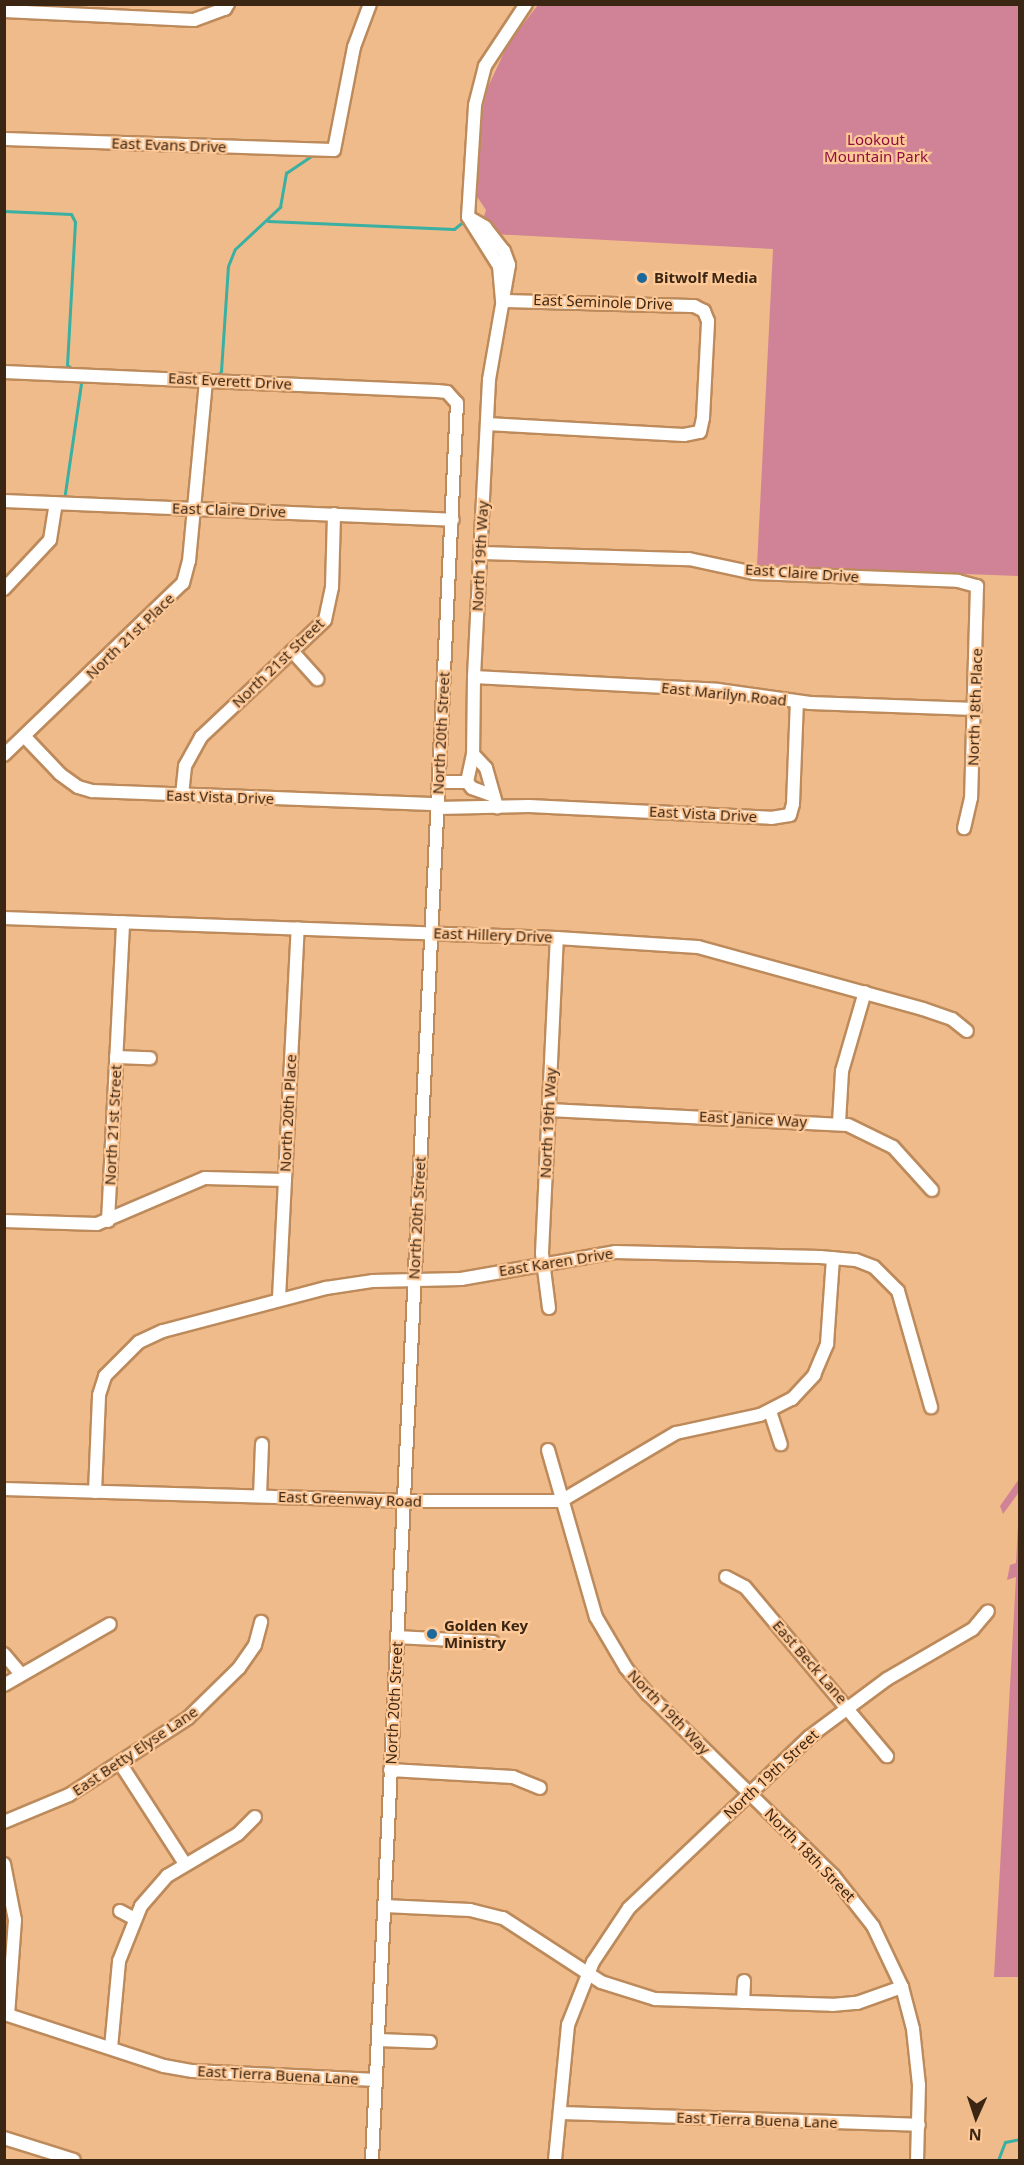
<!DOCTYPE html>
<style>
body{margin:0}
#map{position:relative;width:1024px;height:2165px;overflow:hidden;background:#f0bb8a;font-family:"Noto Sans",sans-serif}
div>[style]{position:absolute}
.green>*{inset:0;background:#d08396}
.stream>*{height:3px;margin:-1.5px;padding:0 1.5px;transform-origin:1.5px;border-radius:1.5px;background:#39b0a2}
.roads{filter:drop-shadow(2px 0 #bd8a5b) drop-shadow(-2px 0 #bd8a5b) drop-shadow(0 2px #bd8a5b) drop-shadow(0 -2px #bd8a5b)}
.minor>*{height:12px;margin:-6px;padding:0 6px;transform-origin:6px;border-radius:6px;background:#fff}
.dots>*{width:16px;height:16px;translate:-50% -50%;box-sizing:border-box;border:3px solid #fec897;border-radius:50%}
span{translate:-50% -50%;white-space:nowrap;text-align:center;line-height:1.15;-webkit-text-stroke:4.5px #fec897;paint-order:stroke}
.park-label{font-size:15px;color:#8f0e44}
.street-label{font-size:15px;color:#3b2613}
.poi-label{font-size:15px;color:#3b2613;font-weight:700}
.left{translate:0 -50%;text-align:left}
.frame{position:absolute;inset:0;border:6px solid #3b2613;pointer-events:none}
.north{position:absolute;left:946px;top:2087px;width:60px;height:60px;-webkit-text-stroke:4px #fec897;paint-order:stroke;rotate:183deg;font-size:16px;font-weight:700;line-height:24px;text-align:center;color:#3b2613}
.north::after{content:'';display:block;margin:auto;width:21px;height:27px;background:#3b2613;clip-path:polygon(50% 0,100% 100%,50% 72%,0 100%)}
</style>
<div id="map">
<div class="green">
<div style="clip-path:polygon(538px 5px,1019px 5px,1019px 576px,757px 566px,773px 249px,493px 234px,482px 222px,486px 210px,476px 195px,481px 117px,487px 89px,509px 42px)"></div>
<div style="clip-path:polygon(1019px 1479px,1019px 1492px,1003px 1514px,1000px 1506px)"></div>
<div style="clip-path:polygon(1019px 1505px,1020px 1977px,994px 1977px,1016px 1577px,1007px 1580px,1010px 1565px,1016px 1563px)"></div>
</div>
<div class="stream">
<div style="left:4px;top:211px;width:67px;rotate:2.6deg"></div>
<div style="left:71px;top:214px;width:9px;rotate:63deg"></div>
<div style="left:75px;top:222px;width:143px;rotate:93.2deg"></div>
<div style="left:67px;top:365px;width:11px;rotate:34deg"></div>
<div style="left:268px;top:221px;width:186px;rotate:2.5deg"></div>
<div style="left:454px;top:229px;width:14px;rotate:-39deg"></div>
<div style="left:216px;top:378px;width:9px;rotate:-54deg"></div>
<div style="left:221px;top:371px;width:105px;rotate:-86.2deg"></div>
<div style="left:228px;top:266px;width:18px;rotate:-68deg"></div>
<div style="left:235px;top:249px;width:62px;rotate:-43deg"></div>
<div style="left:280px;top:207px;width:35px;rotate:-80deg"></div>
<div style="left:286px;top:173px;width:34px;rotate:-34deg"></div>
<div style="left:64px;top:500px;width:124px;rotate:-81.7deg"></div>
<div style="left:998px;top:2160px;width:19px;rotate:-69deg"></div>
<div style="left:1005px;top:2142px;width:15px;rotate:-11deg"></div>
</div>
<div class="roads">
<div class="minor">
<div style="left:4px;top:11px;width:190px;rotate:2.7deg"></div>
<div style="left:194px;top:20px;width:33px;rotate:-20deg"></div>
<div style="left:225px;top:9px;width:6px;rotate:-59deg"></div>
<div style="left:4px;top:139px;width:330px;rotate:1.9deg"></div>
<div style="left:334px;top:150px;width:105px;rotate:-79deg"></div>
<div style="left:354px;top:47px;width:46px;rotate:-69.6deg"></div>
<div style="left:468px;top:217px;width:20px;rotate:30deg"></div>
<div style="left:485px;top:227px;width:31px;rotate:52deg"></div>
<div style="left:504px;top:251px;width:15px;rotate:70deg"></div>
<div style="left:509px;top:265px;width:117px;rotate:99.9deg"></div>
<div style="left:489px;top:380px;width:297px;rotate:92.9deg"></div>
<div style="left:474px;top:677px;width:77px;rotate:90.7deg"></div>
<div style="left:473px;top:754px;width:19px;rotate:47deg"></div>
<div style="left:486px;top:768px;width:41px;rotate:74.2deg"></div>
<div style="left:468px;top:217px;width:112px;rotate:-86.4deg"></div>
<div style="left:475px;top:105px;width:40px;rotate:-75.6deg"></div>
<div style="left:485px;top:66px;width:74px;rotate:-56.5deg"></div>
<div style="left:470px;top:220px;width:54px;rotate:57.8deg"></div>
<div style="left:499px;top:266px;width:34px;rotate:85deg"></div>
<div style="left:4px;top:372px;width:433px;rotate:2.5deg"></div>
<div style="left:437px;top:391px;width:10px;rotate:6deg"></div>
<div style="left:447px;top:392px;width:15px;rotate:48deg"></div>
<div style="left:457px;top:403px;width:1759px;rotate:92.77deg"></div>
<div style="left:487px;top:424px;width:197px;rotate:3.2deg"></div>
<div style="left:684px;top:435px;width:16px;rotate:-11deg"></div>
<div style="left:700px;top:432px;width:14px;rotate:-78deg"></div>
<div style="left:703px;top:418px;width:97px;rotate:-87deg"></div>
<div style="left:708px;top:321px;width:11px;rotate:-112deg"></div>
<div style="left:704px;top:311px;width:11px;rotate:-153deg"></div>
<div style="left:694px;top:306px;width:192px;rotate:-178.5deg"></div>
<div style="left:4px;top:501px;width:449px;rotate:2.4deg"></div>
<div style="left:482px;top:553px;width:207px;rotate:1.7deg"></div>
<div style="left:689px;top:559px;width:66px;rotate:12.2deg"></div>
<div style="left:754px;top:573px;width:204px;rotate:2.2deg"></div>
<div style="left:958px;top:581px;width:20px;rotate:15deg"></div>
<div style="left:977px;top:586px;width:212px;rotate:91.6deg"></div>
<div style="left:971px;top:798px;width:31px;rotate:103deg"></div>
<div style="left:4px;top:589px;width:67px;rotate:-46.8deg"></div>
<div style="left:50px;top:540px;width:37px;rotate:-81deg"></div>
<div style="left:292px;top:651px;width:38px;rotate:48deg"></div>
<div style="left:474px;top:677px;width:244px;rotate:3deg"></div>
<div style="left:718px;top:690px;width:93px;rotate:8deg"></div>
<div style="left:810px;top:703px;width:165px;rotate:2.1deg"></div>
<div style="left:24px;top:736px;width:52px;rotate:46.5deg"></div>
<div style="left:60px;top:774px;width:22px;rotate:36deg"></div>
<div style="left:78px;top:787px;width:15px;rotate:16deg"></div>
<div style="left:92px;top:791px;width:346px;rotate:2.2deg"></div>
<div style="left:4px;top:755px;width:248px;rotate:-43.9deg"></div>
<div style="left:183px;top:583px;width:23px;rotate:-75deg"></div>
<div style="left:189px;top:561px;width:182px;rotate:-84.6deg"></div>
<div style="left:439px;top:782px;width:28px"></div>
<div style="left:467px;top:782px;width:29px;rotate:-78deg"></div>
<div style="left:467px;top:782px;width:8px;rotate:50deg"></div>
<div style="left:472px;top:788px;width:23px;rotate:20deg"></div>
<div style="left:182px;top:795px;width:29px;rotate:-84deg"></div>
<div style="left:185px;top:766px;width:33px;rotate:-61deg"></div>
<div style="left:201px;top:737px;width:170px;rotate:-43.3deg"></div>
<div style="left:325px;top:620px;width:34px;rotate:-78deg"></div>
<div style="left:332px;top:587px;width:73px;rotate:-88.4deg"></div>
<div style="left:437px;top:808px;width:92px;rotate:-1.2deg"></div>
<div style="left:529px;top:806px;width:242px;rotate:2.8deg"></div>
<div style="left:771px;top:818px;width:19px;rotate:-9deg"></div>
<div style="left:790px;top:815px;width:11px;rotate:-75deg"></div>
<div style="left:793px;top:804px;width:102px;rotate:-87.8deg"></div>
<div style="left:4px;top:918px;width:553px;rotate:2.07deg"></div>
<div style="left:557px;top:938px;width:141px;rotate:3.7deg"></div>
<div style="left:698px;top:947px;width:233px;rotate:15.4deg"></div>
<div style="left:923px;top:1009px;width:31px;rotate:19deg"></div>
<div style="left:952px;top:1019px;width:19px;rotate:39deg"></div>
<div style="left:116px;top:1057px;width:34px;rotate:2deg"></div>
<div style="left:549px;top:1110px;width:299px;rotate:2.9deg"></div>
<div style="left:848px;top:1125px;width:50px;rotate:26.1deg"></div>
<div style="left:893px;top:1147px;width:58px;rotate:47.8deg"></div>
<div style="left:839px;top:1123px;width:52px;rotate:-86.7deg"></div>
<div style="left:842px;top:1071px;width:82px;rotate:-73.8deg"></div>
<div style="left:4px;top:1221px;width:93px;rotate:1.8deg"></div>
<div style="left:97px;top:1224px;width:117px;rotate:-23.1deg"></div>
<div style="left:205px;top:1178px;width:80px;rotate:1.4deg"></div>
<div style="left:108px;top:1221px;width:299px;rotate:-87.1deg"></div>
<div style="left:279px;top:1298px;width:370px;rotate:-87.1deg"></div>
<div style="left:549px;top:1308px;width:55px;rotate:-97.3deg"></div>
<div style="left:542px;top:1253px;width:315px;rotate:-87.3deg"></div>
<div style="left:770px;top:1411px;width:35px;rotate:72deg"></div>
<div style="left:548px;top:1450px;width:174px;rotate:74deg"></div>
<div style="left:596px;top:1617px;width:59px;rotate:59.5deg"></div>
<div style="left:626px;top:1668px;width:35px;rotate:50deg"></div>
<div style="left:649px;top:1695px;width:257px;rotate:44.4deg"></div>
<div style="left:833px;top:1875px;width:65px;rotate:51.9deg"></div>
<div style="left:873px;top:1926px;width:68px;rotate:64.6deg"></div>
<div style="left:902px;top:1987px;width:43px;rotate:75.3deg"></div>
<div style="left:913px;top:2029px;width:56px;rotate:83.9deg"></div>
<div style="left:919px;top:2085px;width:75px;rotate:91.5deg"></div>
<div style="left:4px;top:1489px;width:398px;rotate:1.7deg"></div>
<div style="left:402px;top:1501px;width:159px"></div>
<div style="left:561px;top:1501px;width:134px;rotate:-30.6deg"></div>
<div style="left:676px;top:1433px;width:86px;rotate:-12.1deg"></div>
<div style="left:760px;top:1415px;width:36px;rotate:-27deg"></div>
<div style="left:792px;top:1399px;width:33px;rotate:-47deg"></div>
<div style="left:814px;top:1375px;width:34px;rotate:-67deg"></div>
<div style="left:827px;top:1344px;width:86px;rotate:-86deg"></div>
<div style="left:95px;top:1492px;width:97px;rotate:-87.6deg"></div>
<div style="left:99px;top:1395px;width:20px;rotate:-72deg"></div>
<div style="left:105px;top:1376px;width:48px;rotate:-45deg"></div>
<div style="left:139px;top:1342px;width:26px;rotate:-25deg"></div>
<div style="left:163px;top:1331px;width:169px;rotate:-14.8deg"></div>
<div style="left:326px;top:1288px;width:48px;rotate:-8.5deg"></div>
<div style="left:373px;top:1281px;width:88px;rotate:-1.3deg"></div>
<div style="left:461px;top:1279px;width:156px;rotate:-9.9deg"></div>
<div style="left:615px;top:1252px;width:205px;rotate:1.4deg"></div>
<div style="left:820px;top:1257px;width:36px;rotate:5deg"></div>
<div style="left:856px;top:1260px;width:19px;rotate:21deg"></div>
<div style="left:874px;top:1267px;width:34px;rotate:45deg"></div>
<div style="left:898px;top:1291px;width:121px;rotate:74.1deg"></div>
<div style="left:260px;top:1496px;width:52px;rotate:-87.8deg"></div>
<div style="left:726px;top:1577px;width:21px;rotate:28deg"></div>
<div style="left:745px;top:1587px;width:221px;rotate:50deg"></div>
<div style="left:397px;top:1637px;width:96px;rotate:3deg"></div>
<div style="left:4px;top:1654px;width:26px;rotate:50deg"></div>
<div style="left:4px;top:1685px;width:122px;rotate:-29.9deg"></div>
<div style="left:120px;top:1763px;width:120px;rotate:57.2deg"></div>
<div style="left:390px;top:1770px;width:123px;rotate:3.3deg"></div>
<div style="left:513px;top:1777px;width:29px;rotate:22deg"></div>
<div style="left:4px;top:1822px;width:70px;rotate:-22.6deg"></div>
<div style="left:69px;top:1795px;width:142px;rotate:-32.9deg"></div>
<div style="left:188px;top:1718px;width:71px;rotate:-44.4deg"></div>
<div style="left:239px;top:1668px;width:28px;rotate:-55deg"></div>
<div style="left:255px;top:1645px;width:24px;rotate:-75deg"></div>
<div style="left:4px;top:1864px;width:57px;rotate:78.9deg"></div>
<div style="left:15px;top:1920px;width:95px;rotate:94.2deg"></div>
<div style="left:8px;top:2015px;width:164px;rotate:18.1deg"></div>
<div style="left:164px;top:2066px;width:29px;rotate:10deg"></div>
<div style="left:193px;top:2071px;width:183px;rotate:2.8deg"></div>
<div style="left:384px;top:1906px;width:86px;rotate:2.7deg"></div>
<div style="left:470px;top:1910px;width:34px;rotate:14deg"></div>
<div style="left:503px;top:1918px;width:117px;rotate:33.1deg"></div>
<div style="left:601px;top:1982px;width:57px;rotate:17.5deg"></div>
<div style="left:655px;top:1999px;width:177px;rotate:1.9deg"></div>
<div style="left:832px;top:2005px;width:25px;rotate:-5deg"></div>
<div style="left:857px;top:2003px;width:48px;rotate:-19.6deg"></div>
<div style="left:120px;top:1911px;width:17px;rotate:28deg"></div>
<div style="left:743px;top:2002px;width:21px;rotate:-87deg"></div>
<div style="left:378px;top:2040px;width:52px;rotate:2.2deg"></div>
<div style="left:111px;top:2048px;width:87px;rotate:-84.7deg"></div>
<div style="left:119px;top:1961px;width:59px;rotate:-68.2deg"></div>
<div style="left:141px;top:1906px;width:40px;rotate:-49deg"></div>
<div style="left:167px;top:1876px;width:82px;rotate:-30.6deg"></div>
<div style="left:238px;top:1834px;width:24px;rotate:-45deg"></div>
<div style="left:560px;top:2113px;width:359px;rotate:1.9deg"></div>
<div style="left:4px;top:2138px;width:73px;rotate:17.4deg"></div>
<div style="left:555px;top:2160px;width:136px;rotate:-84.5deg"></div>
<div style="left:568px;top:2025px;width:68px;rotate:-68.4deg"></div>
<div style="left:593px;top:1962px;width:65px;rotate:-56.3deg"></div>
<div style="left:629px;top:1908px;width:248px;rotate:-43.5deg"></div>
<div style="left:809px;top:1737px;width:97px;rotate:-36.6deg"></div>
<div style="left:887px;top:1679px;width:99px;rotate:-30.2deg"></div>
<div style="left:973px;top:1629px;width:23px;rotate:-50deg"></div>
</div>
</div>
<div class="dots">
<div style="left:642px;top:278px;background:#1e699c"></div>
<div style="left:432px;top:1634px;background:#1e699c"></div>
</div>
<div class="park-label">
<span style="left:876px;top:148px">Lookout<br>Mountain Park</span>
</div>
<div class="street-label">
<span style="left:169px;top:145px;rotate:2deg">East Evans Drive</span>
<span style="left:603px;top:302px;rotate:2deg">East Seminole Drive</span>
<span style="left:230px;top:381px;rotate:3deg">East Everett Drive</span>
<span style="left:229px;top:510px;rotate:2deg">East Claire Drive</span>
<span style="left:480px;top:556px;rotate:-87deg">North 19th Way</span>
<span style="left:802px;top:573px;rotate:4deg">East Claire Drive</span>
<span style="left:130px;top:636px;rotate:-44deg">North 21st Place</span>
<span style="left:278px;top:663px;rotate:-44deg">North 21st Street</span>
<span style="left:724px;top:694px;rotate:6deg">East Marilyn Road</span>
<span style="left:975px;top:707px;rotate:-88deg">North 18th Place</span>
<span style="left:441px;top:733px;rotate:-87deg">North 20th Street</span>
<span style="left:220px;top:797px;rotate:2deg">East Vista Drive</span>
<span style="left:703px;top:814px;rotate:3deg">East Vista Drive</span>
<span style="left:493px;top:935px;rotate:2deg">East Hillery Drive</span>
<span style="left:288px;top:1113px;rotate:-87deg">North 20th Place</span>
<span style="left:753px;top:1119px;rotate:3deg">East Janice Way</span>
<span style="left:548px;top:1123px;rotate:-87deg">North 19th Way</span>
<span style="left:113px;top:1125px;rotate:-87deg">North 21st Street</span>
<span style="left:417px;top:1218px;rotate:-87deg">North 20th Street</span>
<span style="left:556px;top:1262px;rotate:-9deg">East Karen Drive</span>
<span style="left:350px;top:1499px;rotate:2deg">East Greenway Road</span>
<span style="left:810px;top:1662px;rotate:49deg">East Beck Lane</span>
<span style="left:394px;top:1703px;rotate:-87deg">North 20th Street</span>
<span style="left:669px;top:1712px;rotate:46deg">North 19th Way</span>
<span style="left:135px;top:1751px;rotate:-34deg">East Betty Elyse Lane</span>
<span style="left:771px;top:1774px;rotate:-43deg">North 19th Street</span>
<span style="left:810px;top:1855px;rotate:46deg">North 18th Street</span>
<span style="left:278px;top:2075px;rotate:3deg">East Tierra Buena Lane</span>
<span style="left:757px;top:2120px;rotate:2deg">East Tierra Buena Lane</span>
</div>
<div class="poi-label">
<span class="left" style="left:654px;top:278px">Bitwolf Media</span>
<span class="left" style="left:444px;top:1634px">Golden Key<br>Ministry</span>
</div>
<div class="frame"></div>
<div class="north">N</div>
</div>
